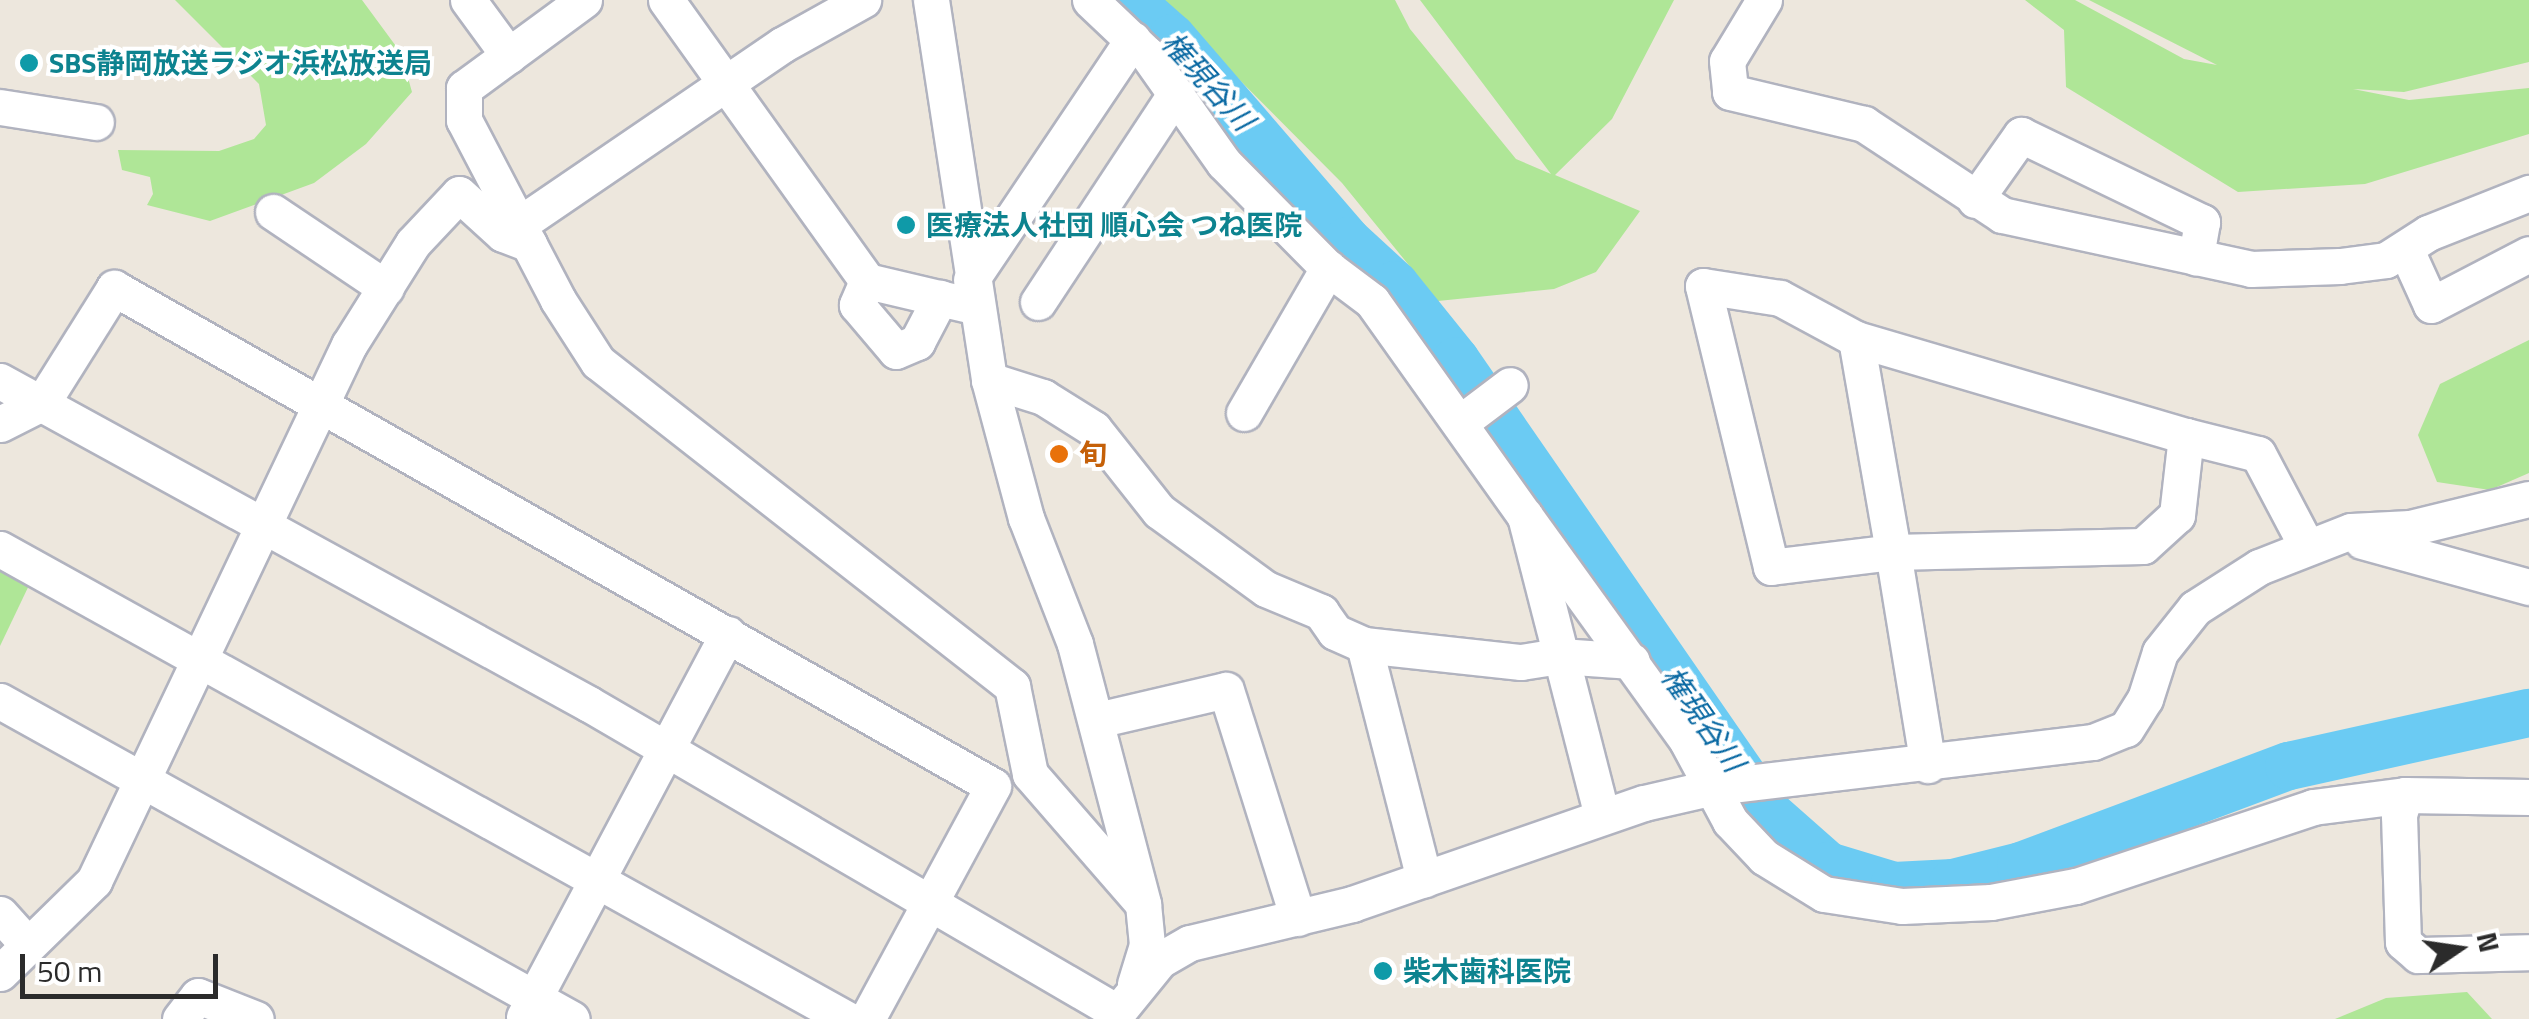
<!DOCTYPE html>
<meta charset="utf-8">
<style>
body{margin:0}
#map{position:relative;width:2529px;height:1019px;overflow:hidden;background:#ede7dd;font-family:"Titillium Web","Noto Sans JP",sans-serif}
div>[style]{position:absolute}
.green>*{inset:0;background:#afe697}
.river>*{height:48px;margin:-24px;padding:0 24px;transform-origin:24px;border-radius:24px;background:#6bcbf3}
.roads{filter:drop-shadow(2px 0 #b1b3bf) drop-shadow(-2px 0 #b1b3bf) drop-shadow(0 2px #b1b3bf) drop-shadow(0 -2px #b1b3bf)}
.minor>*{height:35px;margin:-17.5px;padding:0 17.5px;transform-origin:17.5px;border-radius:17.5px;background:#fff}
.dots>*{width:28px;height:28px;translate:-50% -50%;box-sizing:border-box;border:5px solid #fff;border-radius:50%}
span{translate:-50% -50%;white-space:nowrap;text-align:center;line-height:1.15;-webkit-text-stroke:8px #fff;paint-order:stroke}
.culture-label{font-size:28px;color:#0d838f;font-weight:700}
.left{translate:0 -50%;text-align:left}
.food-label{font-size:28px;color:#c56008;font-weight:700}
.water-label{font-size:30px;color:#0868a2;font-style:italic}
.north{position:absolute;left:2409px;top:899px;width:100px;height:100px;-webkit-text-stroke:8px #fff;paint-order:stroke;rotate:77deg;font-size:28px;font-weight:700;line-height:40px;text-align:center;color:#2b2b2b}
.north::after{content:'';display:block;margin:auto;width:35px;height:45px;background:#2b2b2b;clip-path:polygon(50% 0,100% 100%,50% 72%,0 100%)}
.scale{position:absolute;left:20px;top:954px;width:198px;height:45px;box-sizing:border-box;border:5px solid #2b2b2b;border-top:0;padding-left:12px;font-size:30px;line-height:35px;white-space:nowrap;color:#2b2b2b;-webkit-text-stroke:8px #fff;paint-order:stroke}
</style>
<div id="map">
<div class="green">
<div style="clip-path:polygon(175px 0,362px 0,401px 53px,412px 92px,366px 144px,314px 183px,210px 221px,147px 205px,153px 194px,150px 177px,122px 170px,118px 150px,219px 151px,254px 139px,266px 125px,259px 84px)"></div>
<div style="clip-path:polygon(1160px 0,1395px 0,1410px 29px,1516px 159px,1551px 174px,1420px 0,1674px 0,1612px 119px,1555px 175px,1640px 211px,1596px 272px,1554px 289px,1438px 301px,1342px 183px)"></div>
<div style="clip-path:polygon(2025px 0,2075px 0,2184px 59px,2217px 65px,2089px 0,2529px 0,2529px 62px,2404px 92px,2353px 89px,2409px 100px,2529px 88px,2529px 134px,2365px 184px,2238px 192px,2066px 87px,2064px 30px)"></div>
<div style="clip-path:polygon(2529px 340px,2529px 473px,2490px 490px,2437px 482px,2418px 435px,2440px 384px)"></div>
<div style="clip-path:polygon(0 561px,32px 579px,0 646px)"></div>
<div style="clip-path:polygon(2467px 992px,2492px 1019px,2335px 1019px,2386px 998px)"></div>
</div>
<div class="river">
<div style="left:1129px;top:0;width:57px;rotate:41.5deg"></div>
<div style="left:1172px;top:38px;width:268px;rotate:49.2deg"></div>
<div style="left:1347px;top:241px;width:65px;rotate:42.5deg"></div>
<div style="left:1395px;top:285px;width:97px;rotate:51.2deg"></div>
<div style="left:1456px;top:361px;width:551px;rotate:55.36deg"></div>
<div style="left:1769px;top:814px;width:79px;rotate:41.4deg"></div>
<div style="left:1828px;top:866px;width:69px;rotate:16.9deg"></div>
<div style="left:1894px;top:886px;width:59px;rotate:-2.9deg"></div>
<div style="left:1953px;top:883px;width:70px;rotate:-14deg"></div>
<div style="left:2021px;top:866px;width:286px;rotate:-20.5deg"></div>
<div style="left:2289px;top:766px;width:246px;rotate:-12.5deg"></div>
</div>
<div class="roads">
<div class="minor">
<div style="left:468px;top:0;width:69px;rotate:53.8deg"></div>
<div style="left:584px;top:0;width:149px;rotate:143.7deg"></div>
<div style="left:464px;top:88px;width:32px;rotate:90deg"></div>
<div style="left:464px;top:120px;width:203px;rotate:62.4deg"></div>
<div style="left:558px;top:300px;width:74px;rotate:57.2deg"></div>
<div style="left:598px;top:362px;width:526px;rotate:38.05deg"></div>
<div style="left:1012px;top:686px;width:90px;rotate:78.4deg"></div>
<div style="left:1030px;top:774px;width:172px;rotate:49deg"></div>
<div style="left:666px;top:0;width:345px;rotate:54.4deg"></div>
<div style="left:867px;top:281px;width:109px;rotate:13.3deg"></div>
<div style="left:931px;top:0;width:384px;rotate:81.3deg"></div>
<div style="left:989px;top:380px;width:143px;rotate:75deg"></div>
<div style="left:1026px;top:518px;width:135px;rotate:68.7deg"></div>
<div style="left:1075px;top:644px;width:269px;rotate:75.3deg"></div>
<div style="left:1143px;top:904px;width:41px;rotate:84.4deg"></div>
<div style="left:1147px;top:945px;width:41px;rotate:107.1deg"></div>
<div style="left:1090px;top:0;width:79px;rotate:43.5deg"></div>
<div style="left:1147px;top:54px;width:133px;rotate:54.8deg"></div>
<div style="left:1224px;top:163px;width:148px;rotate:45.3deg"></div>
<div style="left:1328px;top:268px;width:55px;rotate:36.9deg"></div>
<div style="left:1372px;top:301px;width:264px;rotate:54.6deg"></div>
<div style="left:1525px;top:516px;width:310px;rotate:75.6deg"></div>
<div style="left:1764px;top:0;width:71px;rotate:121.2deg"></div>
<div style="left:1727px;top:61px;width:31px;rotate:84deg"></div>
<div style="left:1730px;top:92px;width:138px;rotate:13.4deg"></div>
<div style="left:1864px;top:124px;width:165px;rotate:33.4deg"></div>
<div style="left:2002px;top:215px;width:255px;rotate:12.2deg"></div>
<div style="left:2251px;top:269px;width:89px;rotate:-1.9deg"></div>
<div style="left:2340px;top:266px;width:46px;rotate:-7.4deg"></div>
<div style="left:2386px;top:260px;width:50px;rotate:-32.7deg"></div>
<div style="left:2428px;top:233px;width:109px;rotate:-21.6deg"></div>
<div style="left:0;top:107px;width:97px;rotate:8.9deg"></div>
<div style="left:1975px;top:200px;width:80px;rotate:-54.7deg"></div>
<div style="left:2021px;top:135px;width:201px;rotate:25.7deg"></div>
<div style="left:2202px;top:222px;width:36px;rotate:100deg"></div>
<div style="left:273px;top:212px;width:136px;rotate:33.9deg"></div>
<div style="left:521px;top:223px;width:316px;rotate:-34.3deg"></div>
<div style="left:782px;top:45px;width:93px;rotate:-29.1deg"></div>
<div style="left:2407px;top:252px;width:58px;rotate:65.6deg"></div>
<div style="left:2431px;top:305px;width:110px;rotate:-27.5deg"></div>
<div style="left:971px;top:280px;width:290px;rotate:-56.1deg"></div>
<div style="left:867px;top:281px;width:26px;rotate:113deg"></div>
<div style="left:857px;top:305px;width:60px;rotate:49.7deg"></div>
<div style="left:896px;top:351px;width:23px;rotate:-23deg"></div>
<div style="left:917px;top:342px;width:50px;rotate:-62.4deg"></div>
<div style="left:1038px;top:302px;width:250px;rotate:-56.6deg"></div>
<div style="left:1856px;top:339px;width:344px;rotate:16.4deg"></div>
<div style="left:2186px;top:436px;width:80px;rotate:96.5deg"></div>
<div style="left:2177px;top:515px;width:46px;rotate:137.6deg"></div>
<div style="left:2143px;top:546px;width:250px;rotate:178.6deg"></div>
<div style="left:1893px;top:552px;width:123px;rotate:173deg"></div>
<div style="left:1771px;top:567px;width:289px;rotate:-103.6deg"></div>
<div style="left:1703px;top:286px;width:78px;rotate:8.9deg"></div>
<div style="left:1780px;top:298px;width:86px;rotate:28.3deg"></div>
<div style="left:1856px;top:339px;width:216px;rotate:80.1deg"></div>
<div style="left:1893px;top:552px;width:216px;rotate:80.7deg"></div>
<div style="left:989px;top:380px;width:57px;rotate:17.5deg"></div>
<div style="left:1043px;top:397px;width:60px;rotate:32.1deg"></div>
<div style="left:1094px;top:429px;width:105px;rotate:51.6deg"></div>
<div style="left:1159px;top:511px;width:132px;rotate:36.1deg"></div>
<div style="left:1266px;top:589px;width:60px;rotate:22.7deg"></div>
<div style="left:1321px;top:612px;width:24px;rotate:55deg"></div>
<div style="left:1335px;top:632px;width:32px;rotate:24deg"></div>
<div style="left:1364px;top:645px;width:158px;rotate:6.2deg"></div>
<div style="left:1521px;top:662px;width:39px;rotate:-9deg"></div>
<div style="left:1560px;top:656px;width:72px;rotate:4deg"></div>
<div style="left:0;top:381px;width:672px;rotate:28.74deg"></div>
<div style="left:589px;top:704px;width:611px;rotate:30.26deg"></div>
<div style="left:1244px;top:413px;width:168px;rotate:-59.9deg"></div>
<div style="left:1461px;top:422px;width:61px;rotate:-37.1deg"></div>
<div style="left:0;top:424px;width:47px;rotate:-26.6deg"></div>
<div style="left:42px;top:403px;width:136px;rotate:-57.9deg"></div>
<div style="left:114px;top:288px;width:1010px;rotate:29.53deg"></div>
<div style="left:993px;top:786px;width:265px;rotate:118.4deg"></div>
<div style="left:2186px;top:436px;width:74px;rotate:14deg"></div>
<div style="left:2258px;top:454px;width:105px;rotate:62.2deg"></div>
<div style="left:1525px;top:516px;width:277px;rotate:54.2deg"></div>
<div style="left:1687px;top:741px;width:91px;rotate:61.7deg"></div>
<div style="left:1730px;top:821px;width:50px;rotate:46.6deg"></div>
<div style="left:1764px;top:857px;width:70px;rotate:31.7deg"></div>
<div style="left:1824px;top:894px;width:79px;rotate:8.7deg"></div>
<div style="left:1902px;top:906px;width:89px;rotate:-2.6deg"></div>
<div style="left:1991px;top:902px;width:86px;rotate:-10.7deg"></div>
<div style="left:2076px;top:886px;width:250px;rotate:-18.4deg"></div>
<div style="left:2313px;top:807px;width:93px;rotate:-7.4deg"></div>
<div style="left:2405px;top:795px;width:124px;rotate:0.9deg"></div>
<div style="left:2362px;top:541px;width:173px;rotate:15.4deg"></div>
<div style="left:0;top:549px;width:969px;rotate:29.03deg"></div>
<div style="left:1364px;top:645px;width:242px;rotate:75.6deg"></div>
<div style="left:0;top:701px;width:654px;rotate:29.07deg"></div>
<div style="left:1097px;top:720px;width:132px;rotate:-13.1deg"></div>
<div style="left:1226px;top:690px;width:239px;rotate:72.5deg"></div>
<div style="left:2405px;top:795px;width:21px;rotate:107deg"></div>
<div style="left:2399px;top:815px;width:127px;rotate:88.2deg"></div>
<div style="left:2403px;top:942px;width:20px;rotate:41deg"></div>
<div style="left:2418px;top:955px;width:111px;rotate:-1.5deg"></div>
<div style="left:0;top:914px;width:38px;rotate:48deg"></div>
<div style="left:0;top:973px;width:132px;rotate:-44.4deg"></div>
<div style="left:94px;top:881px;width:594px;rotate:-64.56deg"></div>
<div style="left:349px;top:345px;width:120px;rotate:-57.9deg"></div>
<div style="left:413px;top:243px;width:67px;rotate:-46.8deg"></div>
<div style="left:459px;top:194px;width:59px;rotate:42.3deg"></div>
<div style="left:503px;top:234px;width:28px;rotate:21deg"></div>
<div style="left:524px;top:1017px;width:434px;rotate:-62deg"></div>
<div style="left:180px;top:1019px;width:29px;rotate:-52deg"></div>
<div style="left:198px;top:996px;width:62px;rotate:21.6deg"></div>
<div style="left:1112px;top:1019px;width:76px;rotate:-50.9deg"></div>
<div style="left:1160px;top:960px;width:34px;rotate:-30deg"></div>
<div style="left:1190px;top:943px;width:167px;rotate:-13.5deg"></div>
<div style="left:1352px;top:904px;width:309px;rotate:-19.1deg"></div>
<div style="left:1644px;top:803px;width:72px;rotate:-12.9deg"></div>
<div style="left:1714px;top:787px;width:382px;rotate:-6.8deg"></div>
<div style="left:2093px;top:742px;width:35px;rotate:-22deg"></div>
<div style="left:2126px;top:729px;width:36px;rotate:-58deg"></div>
<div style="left:2145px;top:699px;width:49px;rotate:-72.3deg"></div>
<div style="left:2160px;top:652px;width:56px;rotate:-51.5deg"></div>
<div style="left:2195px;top:608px;width:76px;rotate:-32.6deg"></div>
<div style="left:2259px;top:567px;width:99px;rotate:-21.4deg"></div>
<div style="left:2351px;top:531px;width:59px;rotate:-2.9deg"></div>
<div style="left:2410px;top:528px;width:122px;rotate:-13.7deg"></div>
</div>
</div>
<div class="dots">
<div style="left:29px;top:63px;background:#0f9aa8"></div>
<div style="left:906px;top:225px;background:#0f9aa8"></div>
<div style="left:1059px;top:454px;background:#e8710a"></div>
<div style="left:1383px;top:971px;background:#0f9aa8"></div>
</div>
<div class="culture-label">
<span class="left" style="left:49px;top:63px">SBS静岡放送ラジオ浜松放送局</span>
<span class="left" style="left:926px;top:225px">医療法人社団 順心会 つね医院</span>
<span class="left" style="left:1403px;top:971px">柴木歯科医院</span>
</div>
<div class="food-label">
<span class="left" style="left:1079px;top:454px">旬</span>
</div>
<div class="water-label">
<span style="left:1208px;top:81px;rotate:48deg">権現谷川</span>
<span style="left:1703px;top:719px;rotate:55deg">権現谷川</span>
</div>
<div class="north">N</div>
<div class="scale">50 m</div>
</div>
